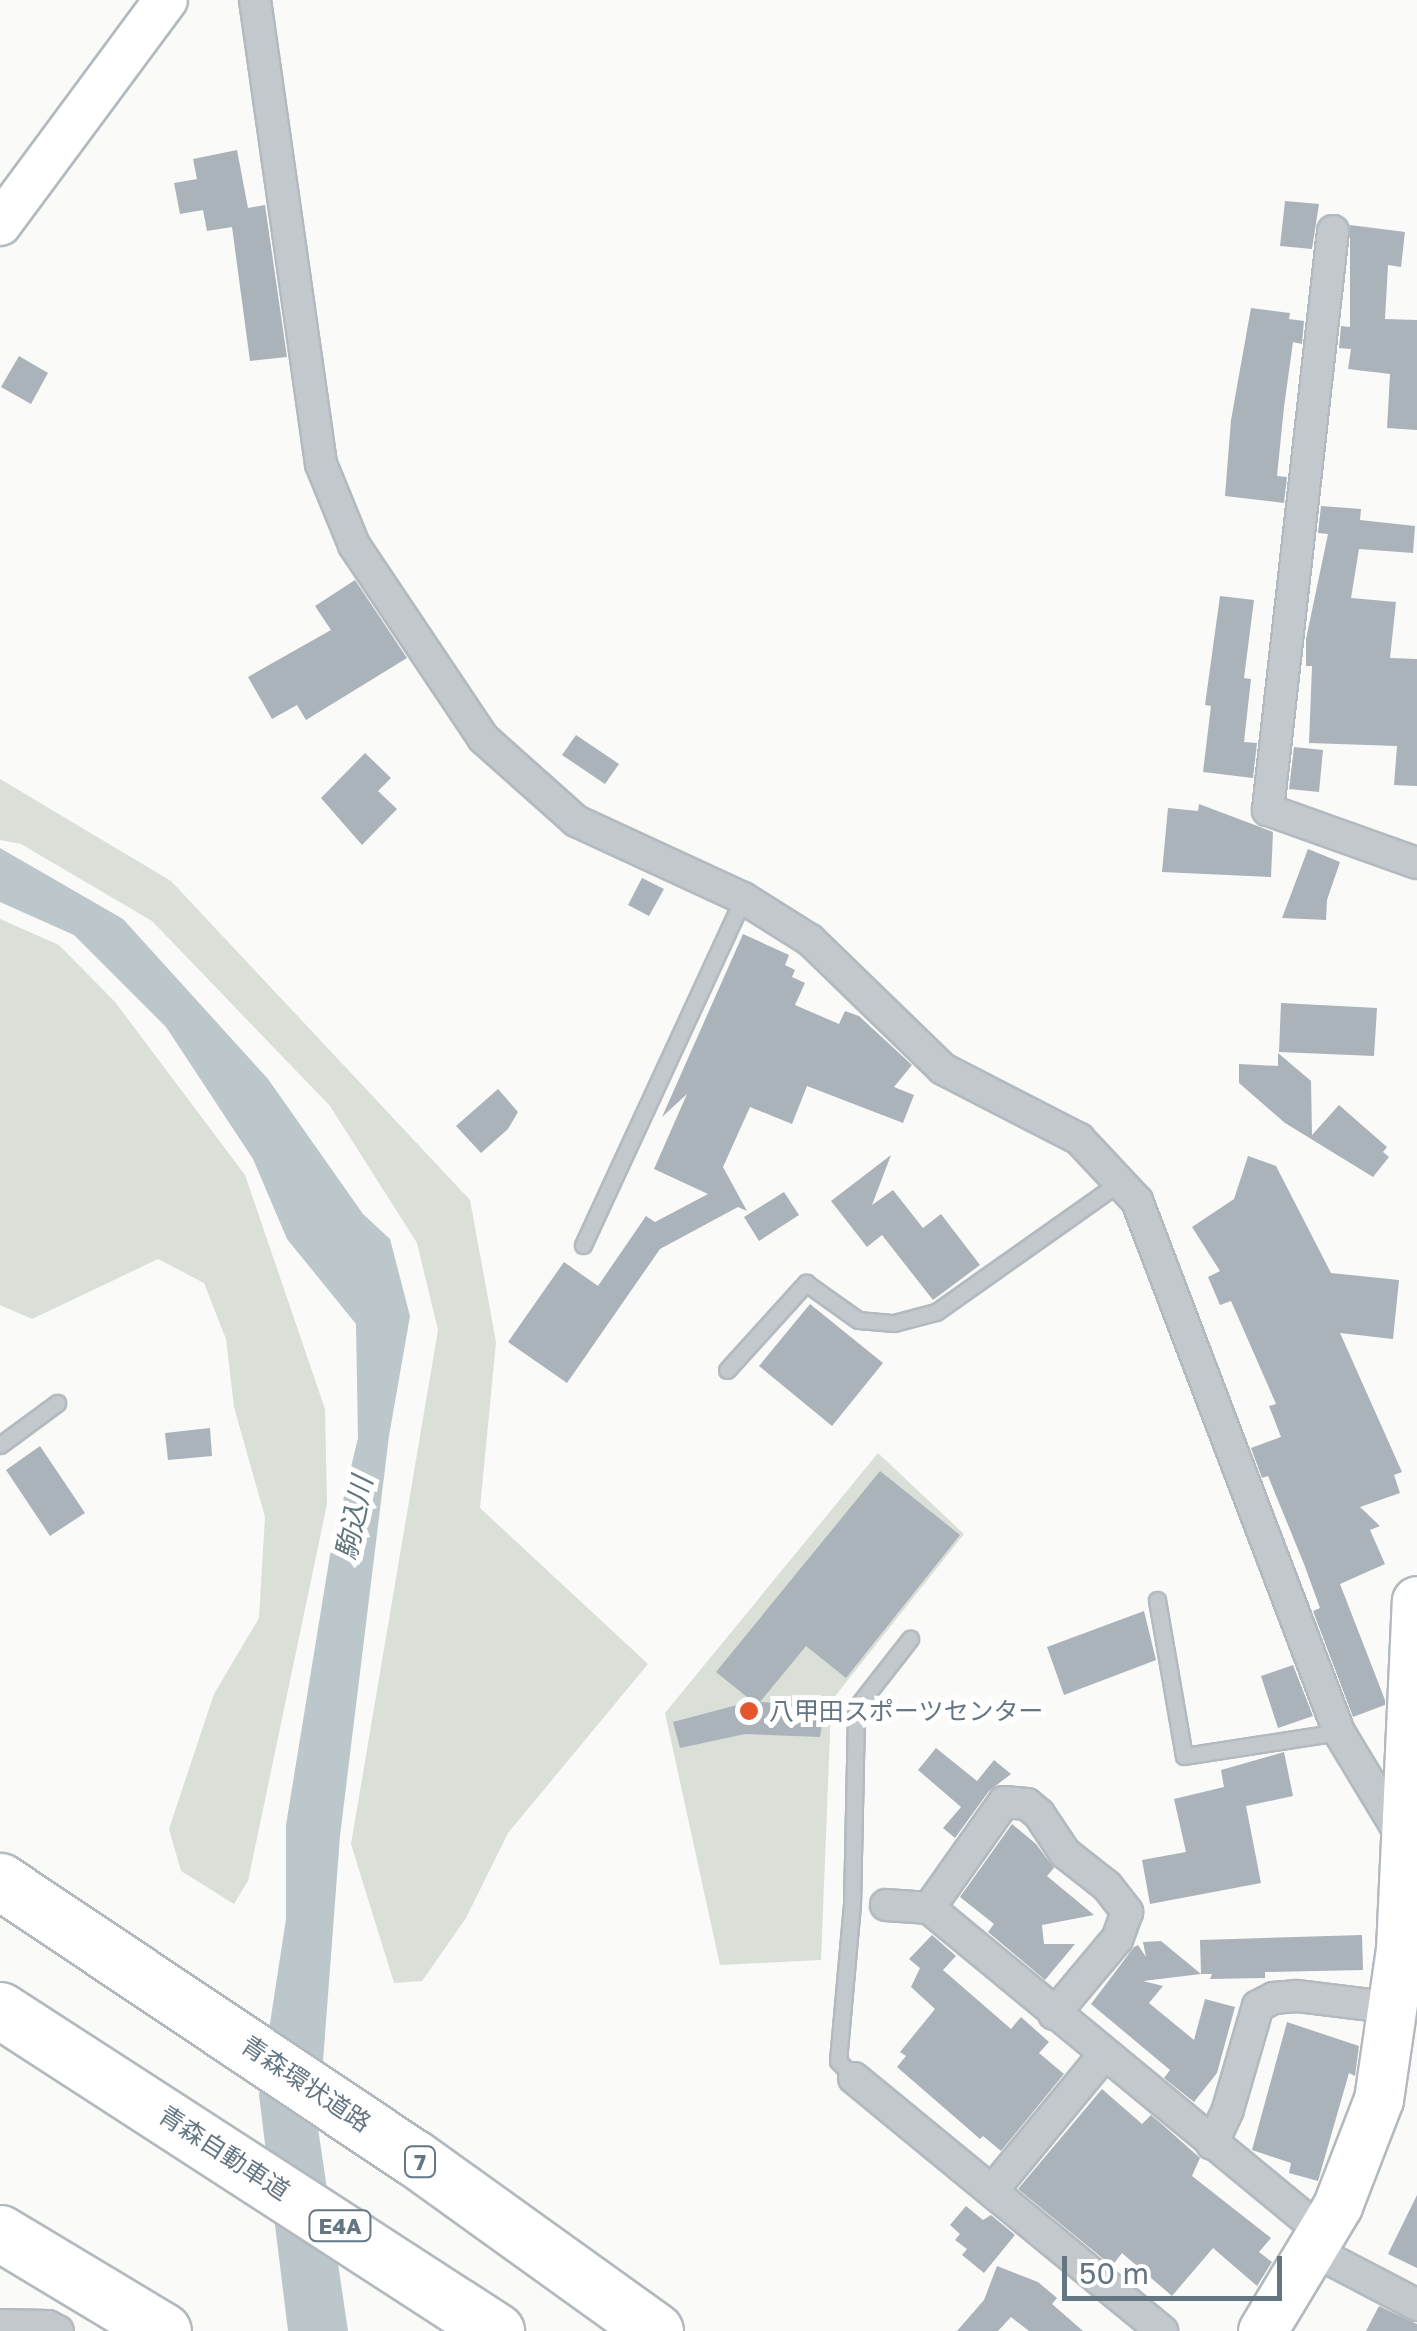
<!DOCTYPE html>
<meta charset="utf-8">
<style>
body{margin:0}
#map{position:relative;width:1417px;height:2331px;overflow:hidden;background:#fafaf8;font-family:"Golos Text","Noto Sans JP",sans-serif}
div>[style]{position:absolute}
.green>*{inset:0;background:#dadfd7}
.water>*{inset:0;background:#bbc7cb}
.building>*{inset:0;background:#aab3b9}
.roads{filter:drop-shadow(2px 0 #b3babf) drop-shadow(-2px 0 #b3babf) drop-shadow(0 2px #b3babf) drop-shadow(0 -2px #b3babf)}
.lane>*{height:15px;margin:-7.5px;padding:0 7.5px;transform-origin:7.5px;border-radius:7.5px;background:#c3c8cc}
.street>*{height:30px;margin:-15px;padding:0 15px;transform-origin:15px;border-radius:15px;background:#c3c8cc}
.secondary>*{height:42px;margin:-21px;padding:0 21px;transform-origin:21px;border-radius:21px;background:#fff}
.primary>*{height:48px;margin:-24px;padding:0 24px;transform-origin:24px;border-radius:24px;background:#fff}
.highway>*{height:55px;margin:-27.5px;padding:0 27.5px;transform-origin:27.5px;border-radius:27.5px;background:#fff}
.dots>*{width:28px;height:28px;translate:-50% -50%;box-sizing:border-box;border:5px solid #fff;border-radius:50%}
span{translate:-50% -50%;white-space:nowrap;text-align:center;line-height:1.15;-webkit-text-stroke:10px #fff;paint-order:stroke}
.shield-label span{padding:2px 8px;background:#fff;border:2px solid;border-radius:8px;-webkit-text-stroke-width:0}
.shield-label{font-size:22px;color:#657683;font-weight:700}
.poi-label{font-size:25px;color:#657683}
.left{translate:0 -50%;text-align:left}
.street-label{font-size:25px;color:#657683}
.water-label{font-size:28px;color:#60757c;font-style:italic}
.scale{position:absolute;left:1062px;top:2256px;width:220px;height:45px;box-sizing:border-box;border:5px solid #657683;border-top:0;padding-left:12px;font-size:30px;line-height:35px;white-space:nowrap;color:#657683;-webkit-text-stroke:8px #fff;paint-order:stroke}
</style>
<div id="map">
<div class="green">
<div style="clip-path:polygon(0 779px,171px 881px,470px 1200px,496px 1342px,480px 1508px,648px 1664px,508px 1833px,466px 1918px,422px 1981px,394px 1983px,351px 1844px,438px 1330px,417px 1243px,330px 1106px,152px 921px,21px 844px,0 840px)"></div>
<div style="clip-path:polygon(0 919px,59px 945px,115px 1002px,245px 1175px,325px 1409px,327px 1504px,248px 1881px,234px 1904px,181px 1871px,169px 1829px,214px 1694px,259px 1618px,265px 1517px,234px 1407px,226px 1339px,204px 1283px,158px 1259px,32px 1319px,0 1305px)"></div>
<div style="clip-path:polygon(878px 1453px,964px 1534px,836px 1695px,831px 1709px,821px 1960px,720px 1965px,665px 1713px)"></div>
</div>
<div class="water">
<div style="clip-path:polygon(0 848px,123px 919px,268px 1079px,363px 1214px,390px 1239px,410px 1316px,389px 1436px,340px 1836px,318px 2128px,348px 2331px,288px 2331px,259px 2095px,286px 1919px,286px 1825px,330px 1555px,358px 1438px,356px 1324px,287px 1239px,253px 1159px,166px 1027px,74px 935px,0 902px)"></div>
</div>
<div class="building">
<div style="clip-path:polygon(237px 150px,248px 208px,265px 205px,287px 357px,250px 361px,232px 227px,207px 231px,203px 210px,180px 214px,174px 183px,197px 179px,193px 159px)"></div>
<div style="clip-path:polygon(1285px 201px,1319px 204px,1312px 249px,1280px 246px)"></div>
<div style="clip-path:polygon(1350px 225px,1405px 232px,1401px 267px,1388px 265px,1385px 319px,1417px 320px,1417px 430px,1387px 428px,1390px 374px,1348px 369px,1351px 349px,1339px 348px,1341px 326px,1350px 327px)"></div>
<div style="clip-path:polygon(1251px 308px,1290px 313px,1289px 319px,1304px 321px,1302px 344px,1293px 342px,1284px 407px,1277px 476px,1287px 477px,1284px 503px,1225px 496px,1231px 420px)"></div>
<div style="clip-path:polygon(19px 356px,48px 373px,31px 404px,1px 387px)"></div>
<div style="clip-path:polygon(1321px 506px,1361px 509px,1360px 520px,1415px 526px,1413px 553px,1359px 549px,1351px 598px,1396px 602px,1390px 658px,1417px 659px,1417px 786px,1394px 785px,1397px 746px,1309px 743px,1312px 666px,1306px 666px,1306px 639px,1328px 534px,1318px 533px)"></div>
<div style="clip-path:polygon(355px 580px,407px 658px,306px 720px,297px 705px,272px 719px,248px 677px,331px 630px,315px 606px)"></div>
<div style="clip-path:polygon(1220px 596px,1254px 600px,1244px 678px,1251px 679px,1244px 742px,1257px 743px,1253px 778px,1203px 772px,1211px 706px,1205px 705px)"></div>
<div style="clip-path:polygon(576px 735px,619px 764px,605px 784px,562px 755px)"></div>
<div style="clip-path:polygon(1294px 747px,1323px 750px,1319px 792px,1289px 789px)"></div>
<div style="clip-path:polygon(365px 753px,391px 778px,378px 791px,397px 809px,362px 845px,321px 798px)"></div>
<div style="clip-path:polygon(1199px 804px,1273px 832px,1271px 877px,1162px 872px,1168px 808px,1198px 811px)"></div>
<div style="clip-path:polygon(1308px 849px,1340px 862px,1327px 900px,1326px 920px,1282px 918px)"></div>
<div style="clip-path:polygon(642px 878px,664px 889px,649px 916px,628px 905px)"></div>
<div style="clip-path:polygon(743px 934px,789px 955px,785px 965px,795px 970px,792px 977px,805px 983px,795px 1005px,839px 1024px,845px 1011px,859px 1016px,912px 1065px,894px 1087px,914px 1095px,903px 1123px,807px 1086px,792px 1124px,750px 1107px,723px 1167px,747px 1211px,738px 1207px,660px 1249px,567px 1383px,508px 1342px,564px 1262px,598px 1286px,646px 1216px,655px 1222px,708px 1194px,654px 1169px,687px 1094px,662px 1117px)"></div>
<div style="clip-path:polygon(1281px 1003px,1377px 1008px,1374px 1056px,1279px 1052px)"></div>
<div style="clip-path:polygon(1278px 1053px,1311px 1081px,1312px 1135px,1339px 1105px,1387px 1147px,1383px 1152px,1389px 1157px,1373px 1177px,1285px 1123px,1239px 1083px,1239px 1064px,1278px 1066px)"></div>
<div style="clip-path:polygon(498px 1089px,518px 1112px,508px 1129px,481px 1153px,456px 1126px)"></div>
<div style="clip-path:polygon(891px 1155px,872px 1205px,893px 1190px,923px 1228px,941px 1214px,980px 1265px,933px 1300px,882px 1235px,867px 1247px,831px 1201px)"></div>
<div style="clip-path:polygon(1248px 1156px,1276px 1166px,1331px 1273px,1399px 1280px,1393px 1339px,1340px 1333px,1402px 1472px,1394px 1475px,1400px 1493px,1360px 1507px,1380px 1526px,1370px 1530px,1385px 1564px,1340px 1584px,1385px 1700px,1385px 1705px,1353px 1717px,1313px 1611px,1320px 1608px,1304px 1564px,1268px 1476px,1262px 1478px,1251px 1448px,1281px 1437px,1269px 1406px,1276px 1404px,1231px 1301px,1220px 1305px,1208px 1277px,1220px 1271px,1192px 1227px,1234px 1199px)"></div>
<div style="clip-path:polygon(784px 1192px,799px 1215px,759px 1241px,744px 1217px)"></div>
<div style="clip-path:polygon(810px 1304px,883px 1363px,832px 1426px,759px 1366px)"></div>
<div style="clip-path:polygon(210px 1428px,212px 1456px,168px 1460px,165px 1433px)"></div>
<div style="clip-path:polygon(40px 1446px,85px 1513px,50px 1536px,6px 1470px)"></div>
<div style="clip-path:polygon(880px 1471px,960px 1535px,846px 1678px,806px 1646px,760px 1702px,825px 1706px,820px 1737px,745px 1734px,680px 1748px,673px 1722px,752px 1701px,716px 1672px)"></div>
<div style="clip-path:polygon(1144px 1611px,1156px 1660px,1064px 1695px,1047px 1647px)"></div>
<div style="clip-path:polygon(1293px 1665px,1313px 1716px,1278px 1728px,1261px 1676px)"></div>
<div style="clip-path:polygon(936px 1748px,977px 1781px,994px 1760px,1011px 1774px,989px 1791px,955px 1838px,943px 1828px,961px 1807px,918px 1770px)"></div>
<div style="clip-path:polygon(1284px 1752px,1293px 1796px,1246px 1806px,1261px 1883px,1150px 1904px,1142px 1860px,1186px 1852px,1174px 1799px,1224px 1787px,1221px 1770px)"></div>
<div style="clip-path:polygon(1012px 1824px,1036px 1844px,1054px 1868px,1047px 1876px,1094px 1915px,1042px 1925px,1044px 1944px,1075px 1944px,1045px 1980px,988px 1932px,994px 1924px,960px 1897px)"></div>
<div style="clip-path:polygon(932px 1935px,956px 1956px,943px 1970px,1011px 2029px,1021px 2017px,1049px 2042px,1039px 2053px,1064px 2074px,1001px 2151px,983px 2136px,980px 2139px,897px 2067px,906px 2056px,900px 2052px,935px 2009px,911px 1987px,920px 1968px,909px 1959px)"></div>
<div style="clip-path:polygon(1362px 1935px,1363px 1970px,1265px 1972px,1265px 1978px,1210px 1979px,1212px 1974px,1201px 1974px,1200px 1940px)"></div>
<div style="clip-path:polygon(1161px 1941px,1201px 1974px,1143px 1981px,1163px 1986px,1149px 2003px,1194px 2040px,1205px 1999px,1235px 2007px,1217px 2073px,1194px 2102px,1164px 2078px,1170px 2070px,1091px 2004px,1134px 1947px,1138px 1945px,1146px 1957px,1143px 1942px)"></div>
<div style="clip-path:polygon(1287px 2022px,1359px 2046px,1355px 2076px,1349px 2073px,1318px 2181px,1289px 2173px,1291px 2163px,1252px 2150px)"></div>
<div style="clip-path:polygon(1102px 2089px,1142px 2124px,1151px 2115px,1164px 2126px,1200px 2158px,1192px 2176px,1271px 2238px,1259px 2252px,1272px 2262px,1257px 2286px,1213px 2248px,1172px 2296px,1122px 2253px,1112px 2266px,1018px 2189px)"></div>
<div style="clip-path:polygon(1417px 2195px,1417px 2268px,1388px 2254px)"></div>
<div style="clip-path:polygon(966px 2206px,983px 2220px,991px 2215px,1015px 2235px,984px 2273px,962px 2255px,967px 2249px,955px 2240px,960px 2234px,950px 2225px)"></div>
<div style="clip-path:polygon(997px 2266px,1038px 2282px,1057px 2298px,1052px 2304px,1083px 2331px,1029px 2331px,1011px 2317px,998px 2331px,957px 2331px,984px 2300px)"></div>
<div style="clip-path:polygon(1379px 2306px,1417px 2324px,1417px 2331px,1366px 2331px)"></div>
</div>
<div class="roads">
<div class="lane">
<div style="left:583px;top:1245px;width:382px;rotate:-65.2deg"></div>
<div style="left:727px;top:1370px;width:118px;rotate:-47.8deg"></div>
<div style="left:806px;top:1283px;width:64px;rotate:35.4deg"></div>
<div style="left:858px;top:1320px;width:36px;rotate:5deg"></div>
<div style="left:894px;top:1323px;width:43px;rotate:-14.7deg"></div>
<div style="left:936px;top:1312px;width:225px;rotate:-35.2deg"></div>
<div style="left:0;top:1445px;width:71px;rotate:-36.4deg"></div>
<div style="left:1157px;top:1600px;width:158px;rotate:80.2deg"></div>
<div style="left:1184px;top:1756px;width:157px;rotate:-8.8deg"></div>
<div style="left:854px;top:2078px;width:23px;rotate:-133deg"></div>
<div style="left:838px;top:2061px;width:157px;rotate:-84.9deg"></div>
<div style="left:852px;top:1905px;width:197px;rotate:-88.8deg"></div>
<div style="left:856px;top:1708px;width:88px;rotate:-52deg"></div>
</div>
<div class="street">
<div style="left:255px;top:0;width:469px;rotate:81.9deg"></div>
<div style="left:321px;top:464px;width:87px;rotate:67.8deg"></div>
<div style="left:354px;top:545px;width:232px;rotate:56.2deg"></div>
<div style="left:483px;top:738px;width:125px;rotate:41.7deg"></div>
<div style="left:576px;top:821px;width:184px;rotate:24.8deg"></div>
<div style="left:743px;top:898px;width:79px;rotate:32.1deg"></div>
<div style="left:810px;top:940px;width:185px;rotate:44.1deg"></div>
<div style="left:943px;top:1069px;width:153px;rotate:27.2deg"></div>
<div style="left:1079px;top:1139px;width:85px;rotate:46.9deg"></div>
<div style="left:1137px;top:1201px;width:568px;rotate:69.17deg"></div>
<div style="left:1339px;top:1732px;width:124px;rotate:58.9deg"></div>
<div style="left:1333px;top:231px;width:583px;rotate:96.41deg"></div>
<div style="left:1268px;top:810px;width:158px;rotate:19.6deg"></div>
<div style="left:886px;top:1905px;width:43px;rotate:4deg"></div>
<div style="left:929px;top:1908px;width:511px;rotate:39.52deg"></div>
<div style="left:929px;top:1908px;width:130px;rotate:-54.7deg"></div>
<div style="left:1004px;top:1802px;width:23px;rotate:5deg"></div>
<div style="left:1027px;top:1804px;width:16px;rotate:40deg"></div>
<div style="left:1039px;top:1814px;width:47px;rotate:56.3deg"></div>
<div style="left:1065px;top:1853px;width:53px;rotate:38.2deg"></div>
<div style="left:1107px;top:1886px;width:33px;rotate:52deg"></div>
<div style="left:1127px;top:1912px;width:29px;rotate:110deg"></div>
<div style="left:1117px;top:1939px;width:98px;rotate:130deg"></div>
<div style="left:854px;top:2078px;width:399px;rotate:39.4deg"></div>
<div style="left:1212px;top:2144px;width:38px;rotate:-65deg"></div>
<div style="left:1228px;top:2109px;width:107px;rotate:-73.8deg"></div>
<div style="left:1258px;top:2006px;width:18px;rotate:-27deg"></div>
<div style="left:1274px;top:1998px;width:23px;rotate:-5deg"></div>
<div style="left:1297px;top:1996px;width:99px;rotate:7deg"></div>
<div style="left:992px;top:2191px;width:175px;rotate:-50.6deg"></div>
<div style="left:1312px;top:2250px;width:119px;rotate:27.6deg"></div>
<div style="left:0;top:2325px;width:48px;rotate:1.2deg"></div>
<div style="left:48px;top:2326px;width:11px;rotate:27deg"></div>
</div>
<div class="secondary">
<div style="left:0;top:224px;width:279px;rotate:-53.5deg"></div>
</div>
<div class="primary">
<div style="left:1263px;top:2331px;width:146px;rotate:-59deg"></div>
<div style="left:1338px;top:2206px;width:114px;rotate:-68.9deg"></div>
<div style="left:1379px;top:2100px;width:152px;rotate:-81.7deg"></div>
<div style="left:1401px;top:1950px;width:349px;rotate:-87.4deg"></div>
</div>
<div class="highway">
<div style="left:0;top:1881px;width:497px;rotate:33.8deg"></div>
<div style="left:413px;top:2157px;width:298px;rotate:35.7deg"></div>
<div style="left:0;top:2010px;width:591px;rotate:32.91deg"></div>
<div style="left:0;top:2233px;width:190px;rotate:31deg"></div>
</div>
</div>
<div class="dots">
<div style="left:749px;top:1711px;background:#e4572e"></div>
</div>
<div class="shield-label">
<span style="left:420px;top:2162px">7</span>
<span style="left:340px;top:2226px">E4A</span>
</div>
<div class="poi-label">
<span class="left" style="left:769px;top:1711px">八甲田スポーツセンター</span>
</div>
<div class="street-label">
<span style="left:306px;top:2084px;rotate:34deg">青森環状道路</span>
<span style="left:224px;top:2153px;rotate:33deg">青森自動車道</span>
</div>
<div class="water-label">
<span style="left:354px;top:1518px;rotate:-78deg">駒込川</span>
</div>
<div class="scale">50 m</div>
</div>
